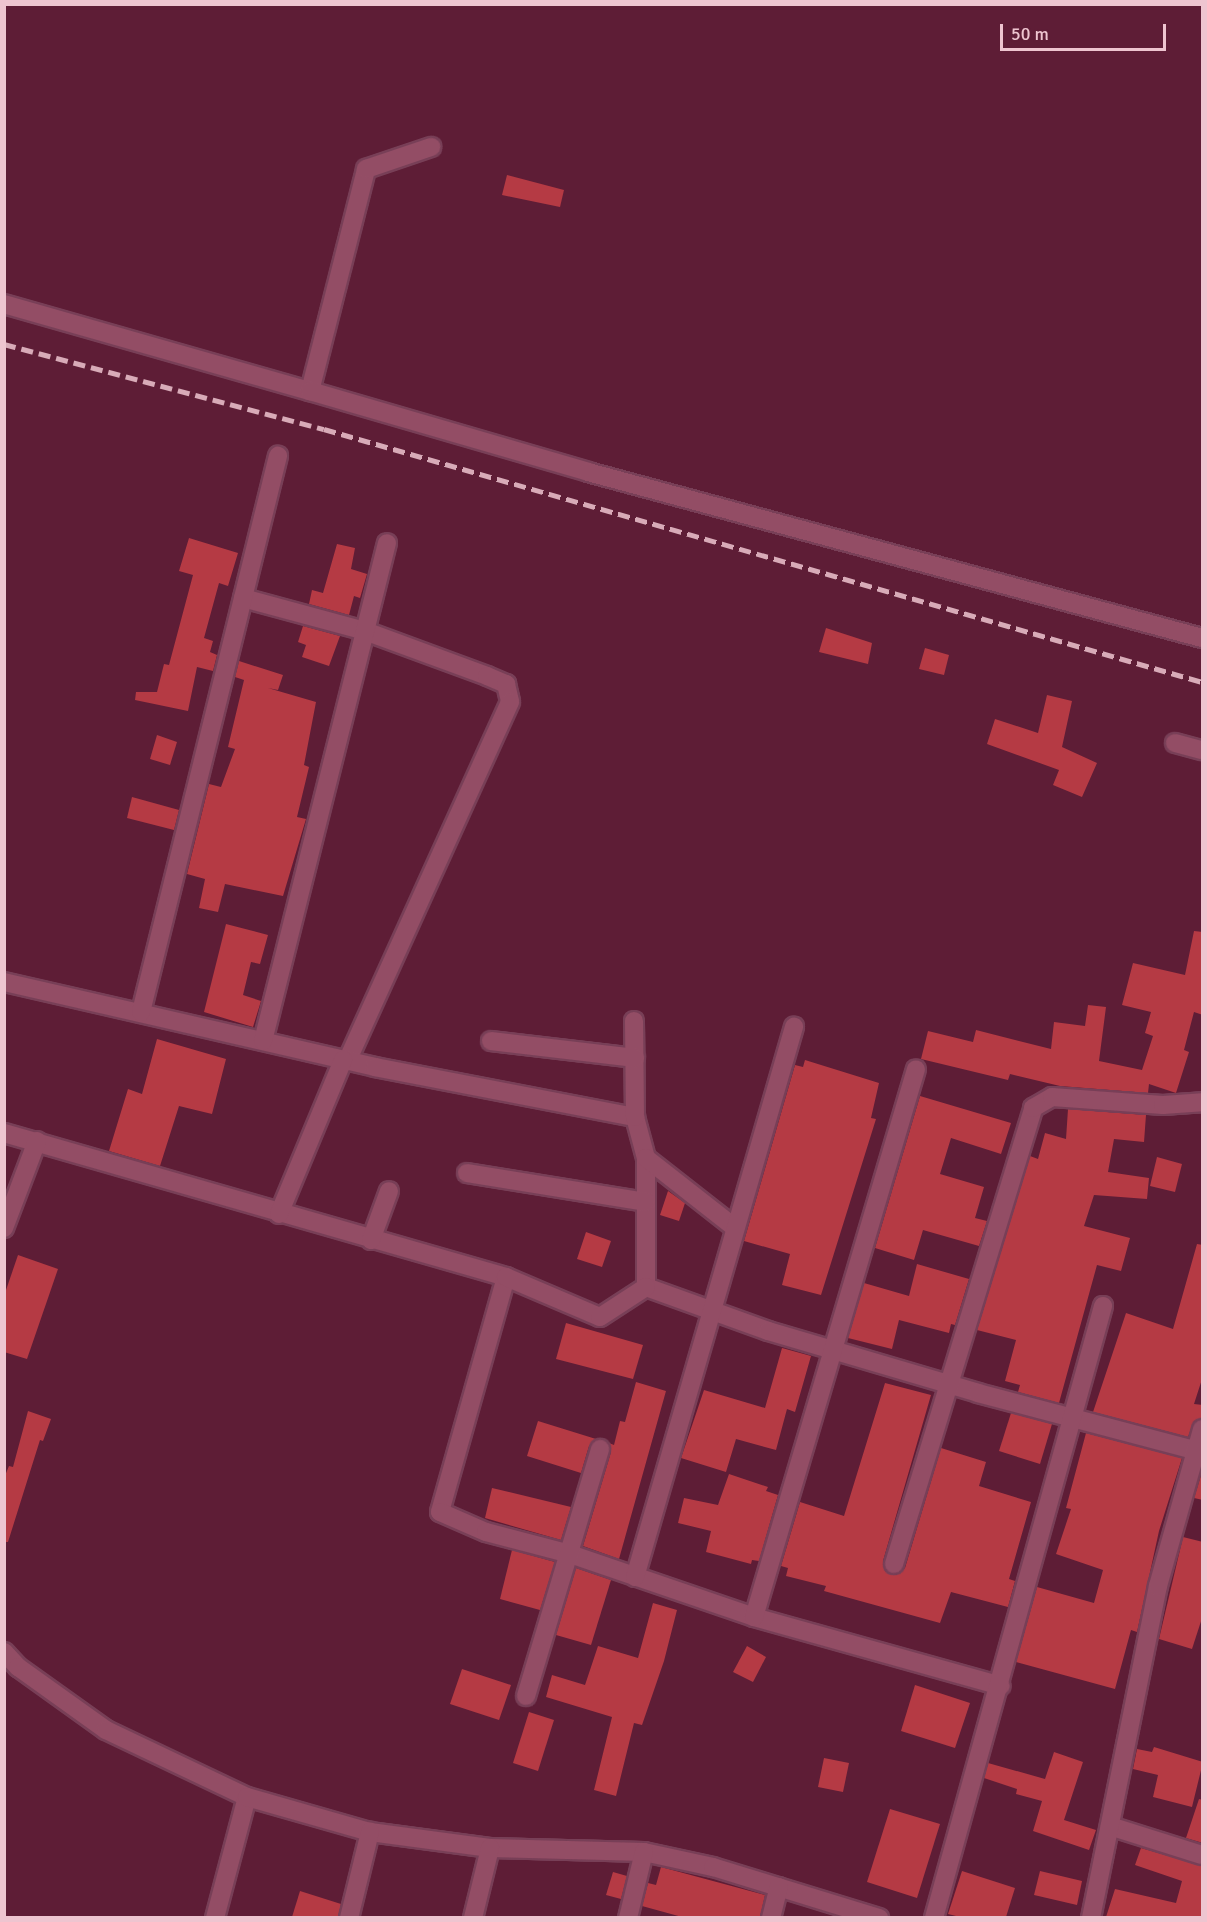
<!DOCTYPE html>
<style>
body{margin:0}
#map{position:relative;width:1207px;height:1922px;overflow:hidden;background:#5e1d36;font-family:Signika,sans-serif}
div>[style]{position:absolute}
.building>*{inset:0;background:#b53a44}
.roads{filter:drop-shadow(2px 0 #783f57) drop-shadow(-2px 0 #783f57) drop-shadow(0 2px #783f57) drop-shadow(0 -2px #783f57)}
.minor>*{height:18px;margin:-9px;padding:0 9px;transform-origin:9px;border-radius:9px;background:#934d65}
.rail>*{height:4.5px;margin-top:-2.25px;transform-origin:0;background:repeating-linear-gradient(90deg,#d8abb8 0 12px,transparent 0 18px)}
span{translate:-50% -50%;white-space:nowrap;text-align:center;line-height:1.15;-webkit-text-stroke:5px #5e1d36;paint-order:stroke}
.frame{position:absolute;inset:0;border:6px solid #eec5d0;pointer-events:none}
.scale{position:absolute;left:1000px;top:24px;width:166px;height:27px;box-sizing:border-box;border:3px solid #eec5d0;border-top:0;padding-left:8px;font-size:18px;line-height:21px;white-space:nowrap;color:#eec5d0;-webkit-text-stroke:4px #5e1d36;paint-order:stroke}
</style>
<div id="map">
<div class="building">
<div style="clip-path:polygon(507px 175px,564px 190px,560px 207px,502px 195px)"></div>
<div style="clip-path:polygon(189px 538px,238px 553px,228px 586px,219px 583px,204px 638px,213px 641px,210px 652px,217px 655px,213px 671px,197px 667px,188px 711px,135px 700px,136px 692px,157px 692px,164px 664px,169px 665px,193px 575px,179px 571px)"></div>
<div style="clip-path:polygon(337px 544px,355px 548px,351px 569px,367px 574px,360px 598px,354px 596px,349px 615px,309px 604px,312px 590px,323px 593px)"></div>
<div style="clip-path:polygon(303px 626px,340px 636px,329px 666px,302px 657px,306px 645px,298px 642px)"></div>
<div style="clip-path:polygon(826px 628px,872px 643px,868px 664px,819px 652px)"></div>
<div style="clip-path:polygon(925px 648px,949px 655px,944px 675px,919px 669px)"></div>
<div style="clip-path:polygon(239px 661px,283px 675px,278px 690px,268px 688px,316px 702px,304px 765px,309px 767px,297px 817px,306px 819px,283px 896px,225px 884px,218px 912px,199px 908px,205px 879px,187px 874px,209px 784px,221px 787px,235px 749px,228px 747px,244px 680px,235px 677px)"></div>
<div style="clip-path:polygon(1047px 695px,1072px 701px,1062px 747px,1097px 763px,1082px 797px,1053px 785px,1059px 770px,987px 744px,995px 719px,1038px 733px)"></div>
<div style="clip-path:polygon(157px 735px,177px 742px,170px 765px,150px 759px)"></div>
<div style="clip-path:polygon(132px 797px,179px 810px,174px 830px,127px 818px)"></div>
<div style="clip-path:polygon(226px 924px,268px 935px,260px 964px,251px 962px,243px 995px,261px 1001px,253px 1027px,204px 1012px)"></div>
<div style="clip-path:polygon(1194px 931px,1203px 932px,1203px 1015px,1194px 1012px,1184px 1050px,1189px 1052px,1176px 1093px,1149px 1084px,1148px 1093px,1060px 1086px,1010px 1074px,1008px 1080px,921px 1059px,928px 1031px,973px 1042px,976px 1030px,1051px 1049px,1054px 1022px,1085px 1026px,1088px 1005px,1106px 1007px,1099px 1061px,1142px 1070px,1153px 1036px,1145px 1033px,1151px 1012px,1122px 1005px,1133px 963px,1185px 975px)"></div>
<div style="clip-path:polygon(157px 1039px,226px 1059px,212px 1114px,179px 1106px,160px 1166px,109px 1151px,128px 1089px,142px 1094px)"></div>
<div style="clip-path:polygon(805px 1060px,879px 1083px,871px 1118px,876px 1119px,821px 1295px,782px 1285px,790px 1254px,744px 1241px,795px 1065px,803px 1067px)"></div>
<div style="clip-path:polygon(920px 1096px,1011px 1123px,1001px 1154px,951px 1138px,940px 1174px,984px 1187px,975px 1218px,987px 1221px,979px 1246px,923px 1230px,914px 1260px,875px 1248px)"></div>
<div style="clip-path:polygon(1068px 1109px,1146px 1115px,1144px 1142px,1114px 1139px,1108px 1172px,1149px 1178px,1147px 1199px,1094px 1195px,1084px 1226px,1130px 1238px,1121px 1271px,1097px 1265px,1059px 1403px,1018px 1392px,1020px 1385px,1005px 1381px,1016px 1340px,977px 1330px,1030px 1156px,1038px 1159px,1045px 1133px,1066px 1139px)"></div>
<div style="clip-path:polygon(1157px 1157px,1182px 1164px,1175px 1192px,1150px 1186px)"></div>
<div style="clip-path:polygon(668px 1191px,685px 1203px,679px 1221px,660px 1215px)"></div>
<div style="clip-path:polygon(586px 1232px,611px 1241px,602px 1267px,577px 1259px)"></div>
<div style="clip-path:polygon(1197px 1244px,1203px 1245px,1203px 1376px,1194px 1404px,1203px 1405px,1203px 1418px,1194px 1421px,1188px 1437px,1093px 1412px,1126px 1313px,1173px 1329px)"></div>
<div style="clip-path:polygon(18px 1255px,58px 1269px,27px 1359px,4px 1352px,4px 1296px)"></div>
<div style="clip-path:polygon(917px 1264px,969px 1279px,955px 1325px,951px 1324px,949px 1333px,899px 1320px,892px 1349px,848px 1338px,864px 1283px,909px 1296px)"></div>
<div style="clip-path:polygon(566px 1323px,643px 1345px,633px 1379px,556px 1359px)"></div>
<div style="clip-path:polygon(782px 1348px,811px 1356px,795px 1412px,787px 1409px,776px 1450px,736px 1439px,726px 1472px,681px 1458px,704px 1390px,765px 1408px)"></div>
<div style="clip-path:polygon(636px 1382px,666px 1391px,619px 1559px,583px 1546px,611px 1452px,609px 1443px,614px 1445px,620px 1421px,625px 1422px)"></div>
<div style="clip-path:polygon(885px 1383px,931px 1395px,883px 1561px,885px 1571px,896px 1575px,905px 1568px,941px 1448px,986px 1462px,979px 1486px,1031px 1502px,1009px 1579px,1015px 1581px,1008px 1607px,951px 1592px,940px 1623px,824px 1591px,826px 1586px,786px 1576px,788px 1568px,781px 1566px,800px 1502px,844px 1516px)"></div>
<div style="clip-path:polygon(28px 1411px,51px 1419px,43px 1441px,40px 1440px,8px 1542px,4px 1542px,4px 1478px,9px 1466px,13px 1467px)"></div>
<div style="clip-path:polygon(1011px 1413px,1052px 1424px,1040px 1464px,999px 1451px)"></div>
<div style="clip-path:polygon(538px 1421px,596px 1439px,589px 1446px,581px 1473px,527px 1456px)"></div>
<div style="clip-path:polygon(1086px 1433px,1182px 1458px,1159px 1531px,1137px 1632px,1131px 1630px,1115px 1689px,1016px 1662px,1037px 1587px,1094px 1603px,1103px 1570px,1056px 1554px,1071px 1509px,1066px 1508px)"></div>
<div style="clip-path:polygon(1203px 1469px,1203px 1500px,1194px 1498px)"></div>
<div style="clip-path:polygon(729px 1474px,768px 1487px,766px 1491px,778px 1495px,759px 1561px,752px 1560px,751px 1564px,706px 1552px,711px 1531px,678px 1523px,684px 1498px,718px 1505px)"></div>
<div style="clip-path:polygon(492px 1488px,571px 1507px,561px 1540px,485px 1518px)"></div>
<div style="clip-path:polygon(1183px 1537px,1203px 1542px,1203px 1615px,1192px 1649px,1159px 1639px)"></div>
<div style="clip-path:polygon(512px 1550px,555px 1562px,540px 1610px,500px 1599px)"></div>
<div style="clip-path:polygon(576px 1568px,611px 1580px,591px 1645px,556px 1635px)"></div>
<div style="clip-path:polygon(653px 1603px,677px 1610px,664px 1661px,642px 1725px,634px 1723px,616px 1796px,594px 1790px,612px 1717px,546px 1697px,552px 1675px,585px 1685px,598px 1646px,638px 1658px)"></div>
<div style="clip-path:polygon(747px 1646px,766px 1657px,753px 1682px,733px 1672px)"></div>
<div style="clip-path:polygon(462px 1669px,511px 1685px,499px 1720px,450px 1704px)"></div>
<div style="clip-path:polygon(915px 1685px,970px 1703px,955px 1748px,901px 1731px)"></div>
<div style="clip-path:polygon(529px 1712px,554px 1720px,538px 1771px,513px 1763px)"></div>
<div style="clip-path:polygon(1154px 1747px,1203px 1762px,1192px 1807px,1153px 1797px,1158px 1775px,1133px 1769px,1137px 1749px,1152px 1752px)"></div>
<div style="clip-path:polygon(1054px 1752px,1083px 1762px,1064px 1820px,1096px 1830px,1089px 1850px,1033px 1831px,1042px 1801px,1016px 1794px,1017px 1789px,984px 1778px,988px 1763px,1045px 1779px)"></div>
<div style="clip-path:polygon(824px 1758px,849px 1763px,843px 1792px,818px 1787px)"></div>
<div style="clip-path:polygon(1199px 1799px,1203px 1800px,1203px 1843px,1186px 1838px)"></div>
<div style="clip-path:polygon(890px 1809px,940px 1824px,917px 1898px,867px 1882px)"></div>
<div style="clip-path:polygon(1141px 1848px,1203px 1866px,1203px 1917px,1106px 1917px,1115px 1889px,1176px 1903px,1182px 1881px,1135px 1865px)"></div>
<div style="clip-path:polygon(661px 1867px,765px 1895px,760px 1917px,682px 1917px,642px 1906px,648px 1883px,656px 1885px)"></div>
<div style="clip-path:polygon(962px 1871px,1015px 1888px,1006px 1917px,960px 1917px,948px 1914px)"></div>
<div style="clip-path:polygon(1040px 1871px,1082px 1881px,1077px 1905px,1034px 1895px)"></div>
<div style="clip-path:polygon(613px 1872px,627px 1876px,621px 1899px,606px 1895px)"></div>
<div style="clip-path:polygon(300px 1891px,341px 1904px,338px 1917px,292px 1917px)"></div>
</div>
<div class="roads">
<div class="minor">
<div style="left:4px;top:304px;width:318px;rotate:15.9deg"></div>
<div style="left:310px;top:391px;width:229px;rotate:-75.8deg"></div>
<div style="left:366px;top:169px;width:69px;rotate:-18.7deg"></div>
<div style="left:310px;top:391px;width:290px;rotate:16.2deg"></div>
<div style="left:588px;top:472px;width:636px;rotate:15.13deg"></div>
<div style="left:243px;top:598px;width:126px;rotate:15.1deg"></div>
<div style="left:365px;top:631px;width:130px;rotate:20.2deg"></div>
<div style="left:487px;top:676px;width:21px;rotate:23deg"></div>
<div style="left:506px;top:684px;width:18px;rotate:77deg"></div>
<div style="left:510px;top:702px;width:394px;rotate:114.4deg"></div>
<div style="left:1175px;top:743px;width:28px;rotate:15deg"></div>
<div style="left:4px;top:982px;width:381px;rotate:12.9deg"></div>
<div style="left:375px;top:1067px;width:265px;rotate:10.9deg"></div>
<div style="left:635px;top:1117px;width:42px;rotate:75deg"></div>
<div style="left:646px;top:1158px;width:129px;rotate:90deg"></div>
<div style="left:646px;top:1287px;width:130px;rotate:19.8deg"></div>
<div style="left:768px;top:1331px;width:219px;rotate:16.4deg"></div>
<div style="left:978px;top:1393px;width:232px;rotate:14.8deg"></div>
<div style="left:141px;top:1012px;width:573px;rotate:-76.16deg"></div>
<div style="left:634px;top:1021px;width:96px;rotate:89.4deg"></div>
<div style="left:263px;top:1041px;width:513px;rotate:-76.02deg"></div>
<div style="left:491px;top:1041px;width:145px;rotate:6.7deg"></div>
<div style="left:4px;top:1133px;width:522px;rotate:16.01deg"></div>
<div style="left:506px;top:1277px;width:244px;rotate:105.7deg"></div>
<div style="left:440px;top:1512px;width:50px;rotate:23.5deg"></div>
<div style="left:486px;top:1532px;width:87px;rotate:14.7deg"></div>
<div style="left:570px;top:1554px;width:194px;rotate:18.9deg"></div>
<div style="left:754px;top:1617px;width:256px;rotate:15.6deg"></div>
<div style="left:646px;top:1158px;width:112px;rotate:38.1deg"></div>
<div style="left:467px;top:1173px;width:181px;rotate:9.2deg"></div>
<div style="left:279px;top:1214px;width:167px;rotate:-67.4deg"></div>
<div style="left:4px;top:1228px;width:93px;rotate:-69.2deg"></div>
<div style="left:371px;top:1240px;width:52px;rotate:-69.8deg"></div>
<div style="left:506px;top:1277px;width:102px;rotate:23.1deg"></div>
<div style="left:600px;top:1317px;width:55px;rotate:-33.1deg"></div>
<div style="left:894px;top:1564px;width:477px;rotate:-73deg"></div>
<div style="left:1033px;top:1108px;width:22px;rotate:-30deg"></div>
<div style="left:1052px;top:1097px;width:111px;rotate:4.1deg"></div>
<div style="left:1163px;top:1105px;width:39px;rotate:-4deg"></div>
<div style="left:635px;top:1577px;width:573px;rotate:-73.88deg"></div>
<div style="left:754px;top:1617px;width:571px;rotate:-73.53deg"></div>
<div style="left:4px;top:1652px;width:21px;rotate:47deg"></div>
<div style="left:18px;top:1667px;width:108px;rotate:35.6deg"></div>
<div style="left:106px;top:1730px;width:156px;rotate:25.4deg"></div>
<div style="left:526px;top:1696px;width:258px;rotate:-73.3deg"></div>
<div style="left:1110px;top:1826px;width:96px;rotate:17.5deg"></div>
<div style="left:215px;top:1918px;width:125px;rotate:-75.2deg"></div>
<div style="left:247px;top:1797px;width:128px;rotate:15.9deg"></div>
<div style="left:370px;top:1832px;width:121px;rotate:7.6deg"></div>
<div style="left:490px;top:1848px;width:154px;rotate:1.5deg"></div>
<div style="left:644px;top:1852px;width:71px;rotate:12.3deg"></div>
<div style="left:713px;top:1867px;width:174px;rotate:17.1deg"></div>
<div style="left:349px;top:1918px;width:89px;rotate:-76.3deg"></div>
<div style="left:473px;top:1918px;width:72px;rotate:-76.3deg"></div>
<div style="left:628px;top:1918px;width:68px;rotate:-76.4deg"></div>
<div style="left:771px;top:1918px;width:32px;rotate:-76deg"></div>
<div style="left:934px;top:1918px;width:635px;rotate:-74.56deg"></div>
<div style="left:1091px;top:1918px;width:339px;rotate:-78.6deg"></div>
<div style="left:1158px;top:1586px;width:163px;rotate:-74.3deg"></div>
</div>
</div>
<div class="rail">
<div style="left:4px;top:344px;width:331px;rotate:14.9deg"></div>
<div style="left:324px;top:429px;width:914px;rotate:16.07deg"></div>
</div>
<div class="frame"></div>
<div class="scale">50 m</div>
</div>
